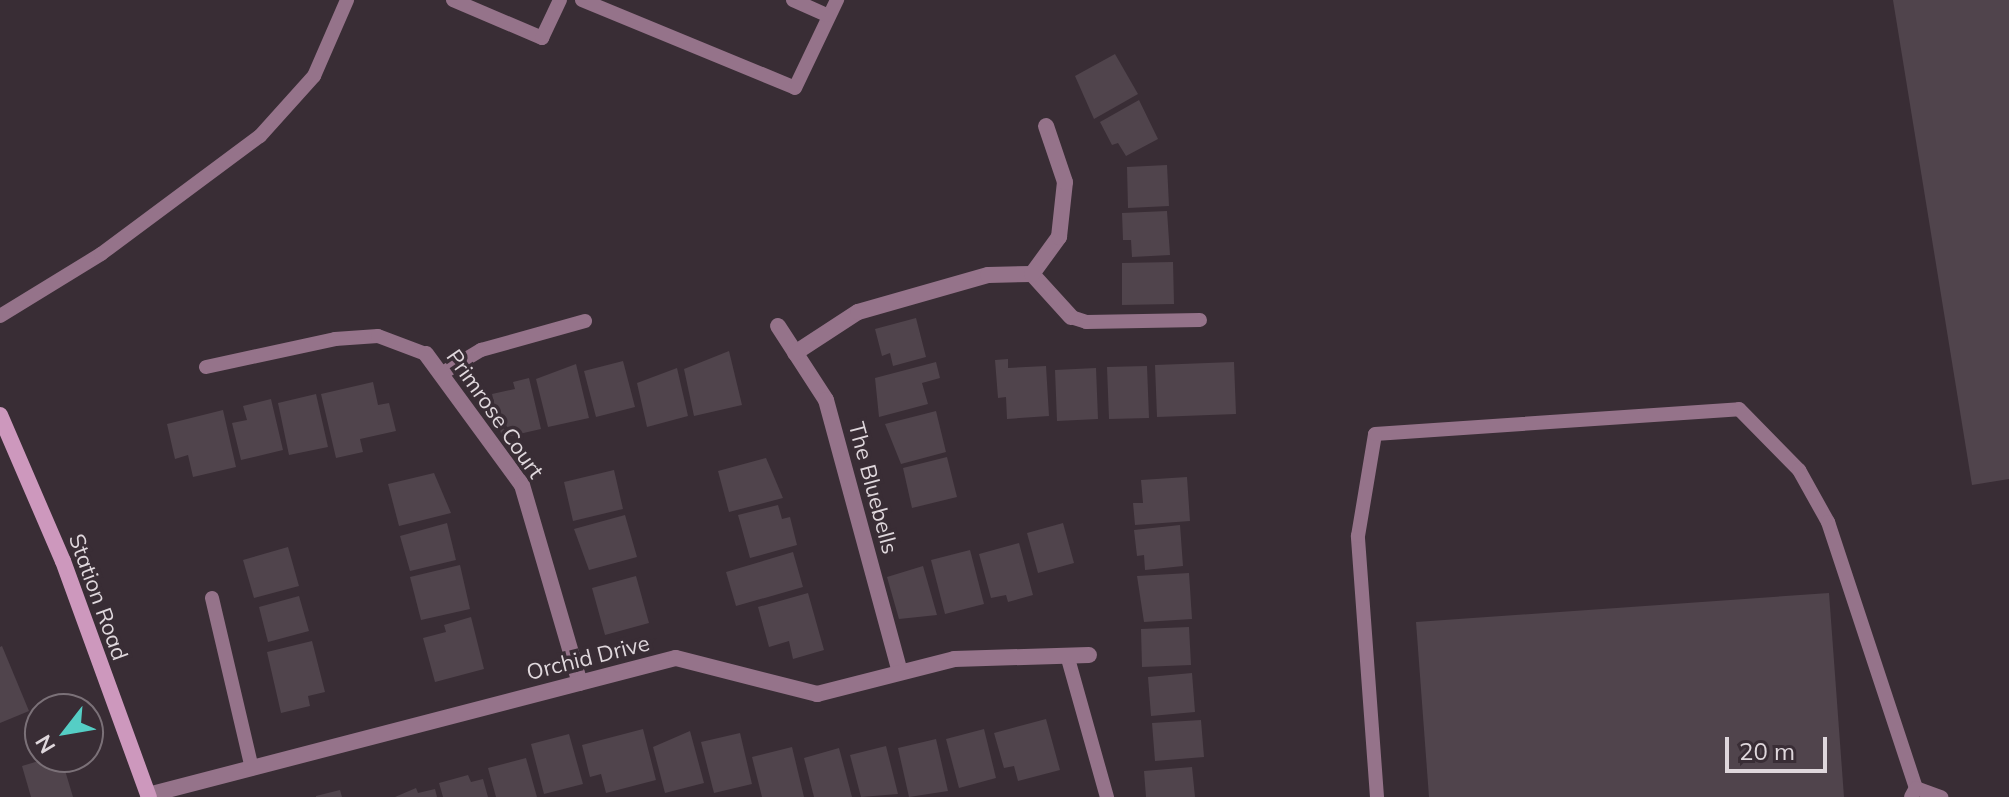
<!DOCTYPE html>
<style>
body{margin:0}
#map{position:relative;width:2009px;height:797px;overflow:hidden;background:#392d35;font-family:Mulish,sans-serif}
div>[style]{position:absolute}
.building>*{inset:0;background:#50444c}
.lane>*{height:14px;margin:-7px;padding:0 7px;transform-origin:7px;border-radius:7px;background:#95738a}
.street>*{height:16px;margin:-8px;padding:0 8px;transform-origin:8px;border-radius:8px;background:#95738a}
.secondary>*{height:16px;margin:-8px;padding:0 8px;transform-origin:8px;border-radius:8px;background:#cd98bd}
span{translate:-50% -50%;white-space:nowrap;text-align:center;line-height:1.15;-webkit-text-stroke:7px #392d35;paint-order:stroke}
.street-label{font-size:22px;color:#dfd7dc}
.north{position:absolute;left:24px;top:693px;width:80px;height:80px;box-sizing:border-box;background:#392d35;border:2px solid #7b7178;border-radius:50%;rotate:239deg;font-size:22px;font-weight:700;line-height:32px;text-align:center;color:#dfd7dc}
.north::after{content:'';display:block;margin:auto;width:28px;height:36px;background:#55cec5;clip-path:polygon(50% 0,100% 100%,50% 72%,0 100%)}
.scale{position:absolute;left:1725px;top:737px;width:102px;height:36px;box-sizing:border-box;border:4px solid #dfd7dc;border-top:0;padding-left:10px;font-size:24px;line-height:28px;white-space:nowrap;color:#dfd7dc;-webkit-text-stroke:6px #392d35;paint-order:stroke}
</style>
<div id="map">
<div class="building">
<div style="clip-path:polygon(1893px 0,2009px 0,2009px 479px,1972px 485px)"></div>
<div style="clip-path:polygon(1115px 54px,1138px 94px,1094px 119px,1075px 76px)"></div>
<div style="clip-path:polygon(1139px 100px,1158px 139px,1126px 156px,1118px 143px,1112px 145px,1100px 122px)"></div>
<div style="clip-path:polygon(1167px 165px,1169px 206px,1128px 208px,1127px 167px)"></div>
<div style="clip-path:polygon(1167px 211px,1170px 255px,1132px 257px,1131px 240px,1123px 240px,1122px 213px)"></div>
<div style="clip-path:polygon(1173px 262px,1174px 304px,1122px 305px,1122px 263px)"></div>
<div style="clip-path:polygon(916px 318px,926px 357px,893px 366px,890px 353px,882px 356px,875px 329px)"></div>
<div style="clip-path:polygon(729px 351px,742px 405px,694px 416px,684px 369px)"></div>
<div style="clip-path:polygon(1008px 359px,1008px 368px,1046px 366px,1049px 416px,1007px 419px,1006px 397px,998px 398px,995px 360px)"></div>
<div style="clip-path:polygon(623px 361px,635px 407px,596px 417px,584px 371px)"></div>
<div style="clip-path:polygon(936px 362px,940px 378px,922px 383px,928px 404px,879px 417px,875px 378px)"></div>
<div style="clip-path:polygon(1234px 362px,1236px 414px,1157px 417px,1155px 365px)"></div>
<div style="clip-path:polygon(576px 364px,589px 418px,548px 427px,536px 379px)"></div>
<div style="clip-path:polygon(1147px 366px,1149px 418px,1109px 419px,1107px 367px)"></div>
<div style="clip-path:polygon(677px 368px,688px 416px,647px 427px,637px 383px)"></div>
<div style="clip-path:polygon(1096px 368px,1098px 419px,1057px 421px,1055px 370px)"></div>
<div style="clip-path:polygon(529px 378px,541px 429px,502px 438px,492px 394px,515px 389px,513px 382px)"></div>
<div style="clip-path:polygon(373px 382px,378px 405px,389px 403px,396px 431px,360px 439px,363px 452px,336px 458px,321px 394px)"></div>
<div style="clip-path:polygon(316px 394px,328px 447px,289px 455px,278px 403px)"></div>
<div style="clip-path:polygon(271px 399px,283px 450px,241px 460px,232px 423px,247px 420px,243px 406px)"></div>
<div style="clip-path:polygon(223px 410px,236px 467px,193px 477px,188px 455px,175px 459px,167px 424px)"></div>
<div style="clip-path:polygon(936px 411px,946px 452px,901px 464px,885px 424px)"></div>
<div style="clip-path:polygon(947px 457px,957px 497px,912px 508px,903px 468px)"></div>
<div style="clip-path:polygon(766px 458px,783px 498px,729px 512px,718px 471px)"></div>
<div style="clip-path:polygon(614px 470px,623px 509px,573px 521px,564px 482px)"></div>
<div style="clip-path:polygon(434px 473px,451px 513px,399px 526px,388px 484px)"></div>
<div style="clip-path:polygon(1187px 477px,1190px 521px,1135px 525px,1133px 503px,1143px 503px,1141px 480px)"></div>
<div style="clip-path:polygon(778px 505px,782px 519px,790px 517px,797px 545px,750px 558px,738px 515px)"></div>
<div style="clip-path:polygon(625px 515px,637px 557px,589px 570px,574px 529px)"></div>
<div style="clip-path:polygon(447px 523px,456px 560px,410px 571px,400px 536px)"></div>
<div style="clip-path:polygon(1063px 523px,1074px 563px,1038px 573px,1027px 533px)"></div>
<div style="clip-path:polygon(1180px 525px,1183px 566px,1145px 570px,1144px 555px,1137px 556px,1134px 530px)"></div>
<div style="clip-path:polygon(1019px 543px,1033px 595px,1008px 602px,1006px 595px,991px 598px,979px 554px)"></div>
<div style="clip-path:polygon(288px 547px,299px 586px,254px 598px,243px 560px)"></div>
<div style="clip-path:polygon(970px 550px,984px 604px,945px 614px,931px 560px)"></div>
<div style="clip-path:polygon(793px 552px,803px 587px,736px 606px,726px 572px)"></div>
<div style="clip-path:polygon(460px 565px,470px 609px,421px 620px,410px 577px)"></div>
<div style="clip-path:polygon(923px 566px,937px 615px,899px 619px,887px 577px)"></div>
<div style="clip-path:polygon(1189px 573px,1192px 619px,1144px 622px,1137px 576px)"></div>
<div style="clip-path:polygon(636px 576px,649px 623px,605px 635px,592px 588px)"></div>
<div style="clip-path:polygon(808px 593px,824px 650px,793px 659px,789px 641px,769px 647px,758px 607px)"></div>
<div style="clip-path:polygon(1829px 593px,1844px 797px,1429px 797px,1416px 622px)"></div>
<div style="clip-path:polygon(299px 596px,309px 631px,268px 642px,259px 607px)"></div>
<div style="clip-path:polygon(471px 617px,484px 669px,435px 682px,423px 638px,446px 632px,444px 625px)"></div>
<div style="clip-path:polygon(1189px 627px,1191px 665px,1142px 667px,1141px 629px)"></div>
<div style="clip-path:polygon(312px 641px,325px 692px,308px 696px,310px 706px,281px 713px,267px 652px)"></div>
<div style="clip-path:polygon(2px 646px,29px 711px,0 723px,0 647px)"></div>
<div style="clip-path:polygon(1192px 673px,1195px 712px,1151px 716px,1148px 677px)"></div>
<div style="clip-path:polygon(1046px 719px,1060px 770px,1018px 781px,1014px 766px,1004px 768px,994px 733px)"></div>
<div style="clip-path:polygon(1201px 720px,1204px 757px,1155px 761px,1152px 723px)"></div>
<div style="clip-path:polygon(643px 729px,656px 780px,606px 793px,601px 774px,590px 777px,582px 745px)"></div>
<div style="clip-path:polygon(984px 729px,996px 778px,959px 788px,946px 739px)"></div>
<div style="clip-path:polygon(690px 731px,704px 783px,665px 793px,653px 747px)"></div>
<div style="clip-path:polygon(740px 733px,752px 784px,714px 793px,701px 742px)"></div>
<div style="clip-path:polygon(569px 734px,583px 784px,544px 794px,531px 744px)"></div>
<div style="clip-path:polygon(936px 739px,948px 791px,909px 797px,898px 748px)"></div>
<div style="clip-path:polygon(886px 746px,898px 794px,861px 797px,850px 755px)"></div>
<div style="clip-path:polygon(792px 747px,804px 797px,762px 797px,752px 757px)"></div>
<div style="clip-path:polygon(839px 748px,852px 797px,814px 797px,804px 758px)"></div>
<div style="clip-path:polygon(52px 757px,61px 757px,73px 797px,31px 797px,22px 766px)"></div>
<div style="clip-path:polygon(526px 758px,537px 797px,496px 797px,488px 768px)"></div>
<div style="clip-path:polygon(1192px 767px,1195px 797px,1146px 797px,1144px 771px)"></div>
<div style="clip-path:polygon(468px 775px,471px 782px,483px 779px,488px 797px,443px 797px,439px 783px)"></div>
<div style="clip-path:polygon(416px 788px,418px 793px,435px 789px,437px 797px,395px 797px)"></div>
<div style="clip-path:polygon(340px 790px,342px 797px,316px 797px,316px 796px)"></div>
</div>
<div class="lane">
<div style="left:453px;top:0;width:97px;rotate:23.1deg"></div>
<div style="left:542px;top:38px;width:42px;rotate:-64.7deg"></div>
<div style="left:582px;top:0;width:230px;rotate:22.4deg"></div>
<div style="left:795px;top:88px;width:98px;rotate:-64.5deg"></div>
<div style="left:793px;top:0;width:37px;rotate:24deg"></div>
<div style="left:0;top:316px;width:119px;rotate:-31.5deg"></div>
<div style="left:101px;top:254px;width:198px;rotate:-36.6deg"></div>
<div style="left:260px;top:136px;width:81px;rotate:-48deg"></div>
<div style="left:314px;top:76px;width:83px;rotate:-66.5deg"></div>
<div style="left:1071px;top:317px;width:16px;rotate:18deg"></div>
<div style="left:1086px;top:322px;width:114px;rotate:-1deg"></div>
<div style="left:206px;top:367px;width:132px;rotate:-12.2deg"></div>
<div style="left:335px;top:339px;width:43px;rotate:-4deg"></div>
<div style="left:378px;top:336px;width:51px;rotate:20.6deg"></div>
<div style="left:441px;top:374px;width:47px;rotate:-31deg"></div>
<div style="left:481px;top:350px;width:108px;rotate:-15.6deg"></div>
<div style="left:212px;top:598px;width:175px;rotate:76.8deg"></div>
<div style="left:1067px;top:655px;width:148px;rotate:74.3deg"></div>
<div style="left:1916px;top:788px;width:27px;rotate:20deg"></div>
<div style="left:1377px;top:797px;width:262px;rotate:-94.2deg"></div>
<div style="left:1358px;top:536px;width:103px;rotate:-80.5deg"></div>
<div style="left:1375px;top:434px;width:365px;rotate:-3.9deg"></div>
<div style="left:1739px;top:409px;width:86px;rotate:45.5deg"></div>
<div style="left:1799px;top:470px;width:60px;rotate:60.9deg"></div>
<div style="left:1828px;top:522px;width:280px;rotate:71.7deg"></div>
<div style="left:1916px;top:788px;width:10px;rotate:119deg"></div>
</div>
<div class="street">
<div style="left:1032px;top:274px;width:58px;rotate:47.8deg"></div>
<div style="left:778px;top:326px;width:88px;rotate:57deg"></div>
<div style="left:826px;top:400px;width:282px;rotate:74.8deg"></div>
<div style="left:795px;top:353px;width:75px;rotate:-33.1deg"></div>
<div style="left:858px;top:312px;width:135px;rotate:-15.9deg"></div>
<div style="left:988px;top:275px;width:44px;rotate:-1.3deg"></div>
<div style="left:1032px;top:274px;width:46px;rotate:-53.9deg"></div>
<div style="left:1059px;top:237px;width:55px;rotate:-83.8deg"></div>
<div style="left:1065px;top:182px;width:59px;rotate:-108.7deg"></div>
<div style="left:426px;top:354px;width:162px;rotate:53.8deg"></div>
<div style="left:522px;top:485px;width:206px;rotate:73.7deg"></div>
<div style="left:148px;top:795px;width:545px;rotate:-14.55deg"></div>
<div style="left:676px;top:658px;width:146px;rotate:14.3deg"></div>
<div style="left:817px;top:694px;width:141px;rotate:-14.3deg"></div>
<div style="left:954px;top:659px;width:135px;rotate:-1.7deg"></div>
</div>
<div class="secondary">
<div style="left:0;top:415px;width:159px;rotate:66.7deg"></div>
<div style="left:63px;top:561px;width:251px;rotate:70deg"></div>
</div>
<div class="street-label">
<span style="left:495px;top:414px;rotate:55deg">Primrose Court</span>
<span style="left:873px;top:488px;rotate:75deg">The Bluebells</span>
<span style="left:98px;top:597px;rotate:70deg">Station Road</span>
<span style="left:588px;top:658px;rotate:-14deg">Orchid Drive</span>
</div>
<div class="north">N</div>
<div class="scale">20 m</div>
</div>
